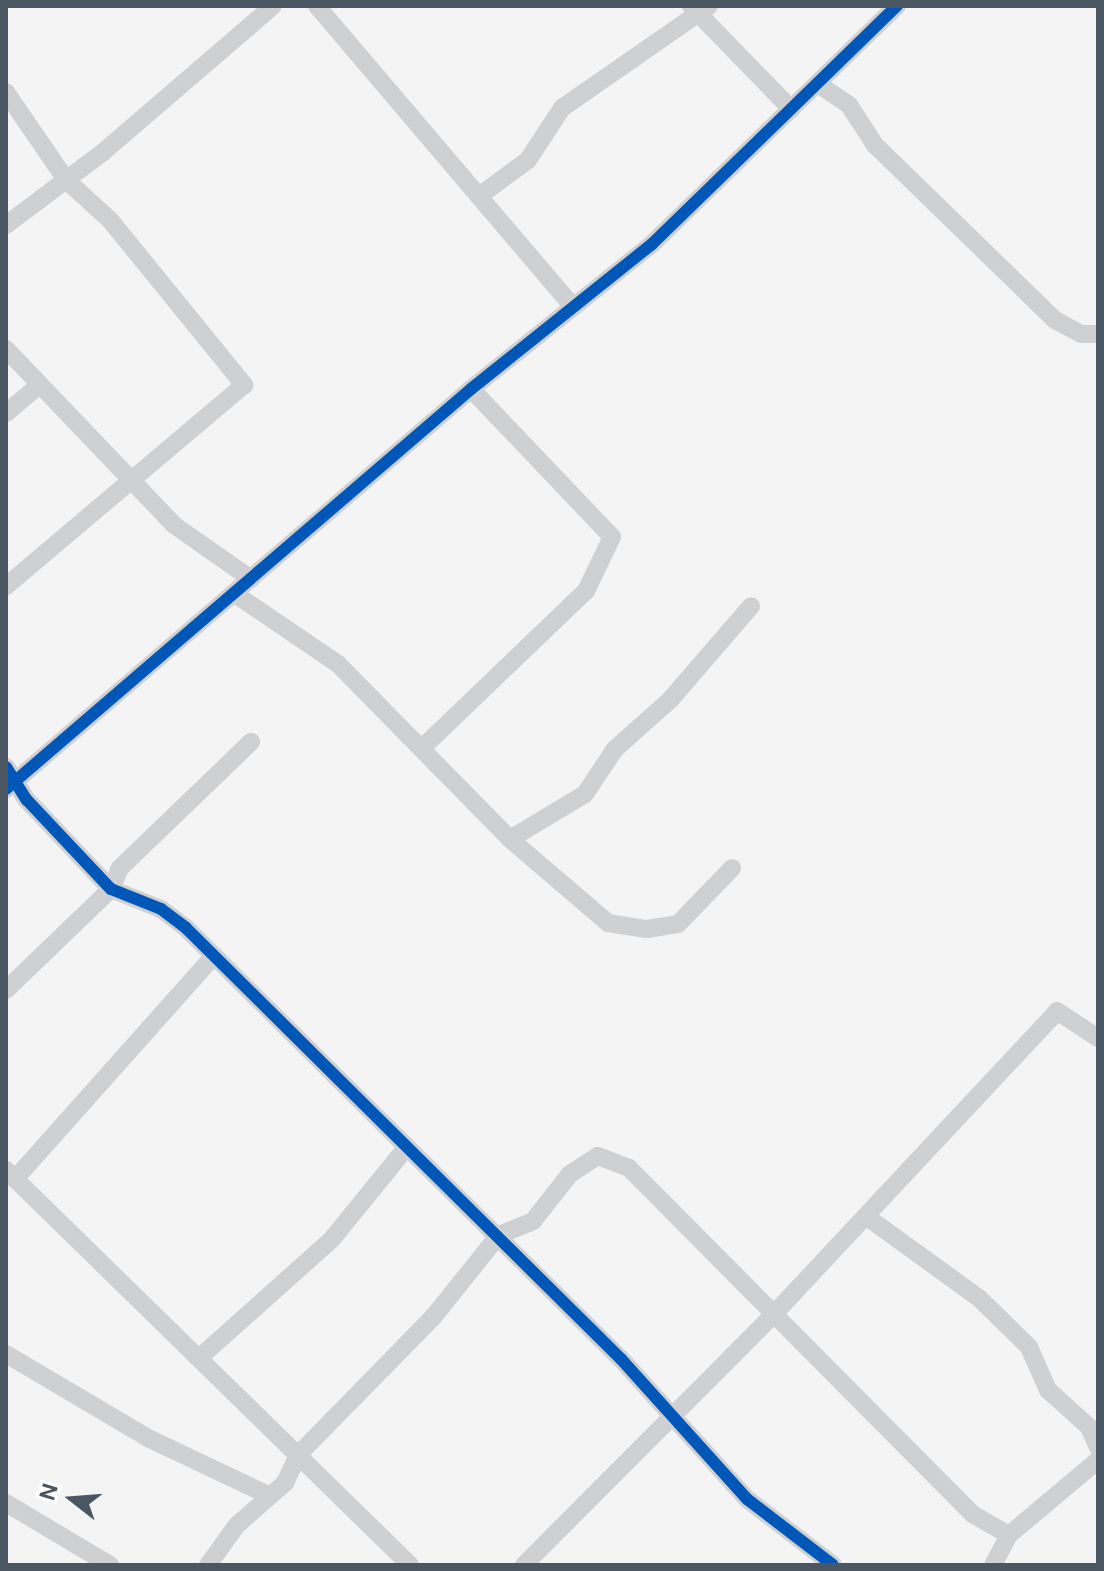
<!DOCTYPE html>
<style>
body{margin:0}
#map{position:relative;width:1104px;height:1571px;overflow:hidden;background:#f4f4f4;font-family:"DM Sans",sans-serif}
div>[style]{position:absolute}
.minor>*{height:18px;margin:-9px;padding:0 9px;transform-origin:9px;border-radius:9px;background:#ced0d2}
.cycleway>*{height:12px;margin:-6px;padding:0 6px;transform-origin:6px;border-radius:6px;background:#0057b8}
span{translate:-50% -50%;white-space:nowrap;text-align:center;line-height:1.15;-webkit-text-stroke:6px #fff;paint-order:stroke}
.frame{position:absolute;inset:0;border:8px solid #4a5661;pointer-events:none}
.north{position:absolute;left:32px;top:1459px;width:80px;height:80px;-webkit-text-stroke:6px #fff;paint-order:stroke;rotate:287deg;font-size:22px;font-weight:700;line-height:32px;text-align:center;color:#4a5661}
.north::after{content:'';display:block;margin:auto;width:28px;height:36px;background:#4a5661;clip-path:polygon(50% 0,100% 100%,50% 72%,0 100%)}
</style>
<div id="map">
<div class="minor">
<div style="left:317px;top:6px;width:395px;rotate:49.6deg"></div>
<div style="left:691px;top:6px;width:144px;rotate:45.8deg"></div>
<div style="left:818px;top:84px;width:37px;rotate:34deg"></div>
<div style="left:849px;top:105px;width:48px;rotate:57deg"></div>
<div style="left:875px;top:145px;width:251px;rotate:44.2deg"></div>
<div style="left:1055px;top:320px;width:30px;rotate:28deg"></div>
<div style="left:1081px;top:334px;width:17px"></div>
<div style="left:6px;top:92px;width:107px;rotate:55.7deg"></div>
<div style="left:66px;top:180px;width:59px;rotate:42.3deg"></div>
<div style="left:110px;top:220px;width:213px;rotate:50.9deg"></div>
<div style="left:244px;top:385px;width:312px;rotate:139.8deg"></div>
<div style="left:479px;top:196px;width:61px;rotate:-36.3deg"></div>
<div style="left:528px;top:160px;width:62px;rotate:-56.8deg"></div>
<div style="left:562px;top:108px;width:179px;rotate:-34.8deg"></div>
<div style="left:6px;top:225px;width:120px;rotate:-36.9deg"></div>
<div style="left:102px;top:153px;width:225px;rotate:-40.7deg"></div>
<div style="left:6px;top:349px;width:243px;rotate:46.3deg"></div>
<div style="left:174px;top:525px;width:94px;rotate:35deg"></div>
<div style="left:6px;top:413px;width:40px;rotate:-40deg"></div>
<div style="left:235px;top:594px;width:125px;rotate:34.2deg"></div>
<div style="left:338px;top:664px;width:245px;rotate:45.5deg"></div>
<div style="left:510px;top:839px;width:129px;rotate:40.6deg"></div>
<div style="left:608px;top:923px;width:39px;rotate:9deg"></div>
<div style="left:647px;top:929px;width:31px;rotate:-9deg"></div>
<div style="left:678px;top:924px;width:78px;rotate:-46deg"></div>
<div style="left:422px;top:748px;width:227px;rotate:-43.8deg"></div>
<div style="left:586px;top:591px;width:60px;rotate:-64.3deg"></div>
<div style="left:612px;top:537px;width:204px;rotate:-133.6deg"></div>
<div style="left:6px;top:767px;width:39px;rotate:58deg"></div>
<div style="left:27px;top:800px;width:122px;rotate:46.7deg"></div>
<div style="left:111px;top:889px;width:54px;rotate:21.8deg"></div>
<div style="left:161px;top:909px;width:31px;rotate:37deg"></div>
<div style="left:186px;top:928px;width:612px;rotate:44.74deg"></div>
<div style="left:621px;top:1359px;width:188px;rotate:48deg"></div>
<div style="left:747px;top:1499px;width:108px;rotate:37.5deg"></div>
<div style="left:6px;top:789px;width:613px;rotate:-40.7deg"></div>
<div style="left:471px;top:389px;width:232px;rotate:-38.7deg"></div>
<div style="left:652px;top:244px;width:342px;rotate:-44.2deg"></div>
<div style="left:510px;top:839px;width:87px;rotate:-31deg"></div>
<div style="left:585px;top:794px;width:54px;rotate:-56.3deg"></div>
<div style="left:615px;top:749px;width:74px;rotate:-41.7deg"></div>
<div style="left:670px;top:700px;width:124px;rotate:-49.2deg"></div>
<div style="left:6px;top:990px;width:146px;rotate:-43.9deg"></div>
<div style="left:111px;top:889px;width:23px;rotate:-67deg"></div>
<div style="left:120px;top:868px;width:182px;rotate:-43.9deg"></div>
<div style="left:6px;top:1170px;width:565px;rotate:44.35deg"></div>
<div style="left:15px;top:1179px;width:299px;rotate:-48.3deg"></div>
<div style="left:867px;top:1217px;width:138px;rotate:35.9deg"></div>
<div style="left:979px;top:1298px;width:70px;rotate:44.4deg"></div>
<div style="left:1029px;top:1347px;width:47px;rotate:66.2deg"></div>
<div style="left:1048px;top:1390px;width:55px;rotate:42.1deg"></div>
<div style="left:1089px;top:1427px;width:22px;rotate:66deg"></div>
<div style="left:6px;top:1354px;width:167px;rotate:30.6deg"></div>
<div style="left:150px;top:1439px;width:131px;rotate:25.4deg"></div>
<div style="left:199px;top:1358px;width:178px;rotate:-41.8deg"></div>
<div style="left:332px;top:1239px;width:117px;rotate:-50.9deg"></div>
<div style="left:6px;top:1503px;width:121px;rotate:30.8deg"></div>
<div style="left:208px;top:1565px;width:49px;rotate:-54.1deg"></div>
<div style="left:237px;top:1525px;width:64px;rotate:-41.2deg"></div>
<div style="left:285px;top:1483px;width:31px;rotate:-65deg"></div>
<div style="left:298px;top:1455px;width:194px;rotate:-45.6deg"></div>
<div style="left:434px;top:1316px;width:104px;rotate:-51.3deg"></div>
<div style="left:499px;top:1235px;width:37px;rotate:-22deg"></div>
<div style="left:533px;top:1221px;width:60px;rotate:-51.8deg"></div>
<div style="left:570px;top:1174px;width:33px;rotate:-33deg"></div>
<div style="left:598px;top:1156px;width:33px;rotate:21deg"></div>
<div style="left:629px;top:1168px;width:489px;rotate:45.2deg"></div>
<div style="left:974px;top:1515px;width:40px;rotate:29.7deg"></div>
<div style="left:524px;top:1565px;width:353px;rotate:-45.1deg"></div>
<div style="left:773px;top:1315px;width:416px;rotate:-46.9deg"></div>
<div style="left:1057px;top:1011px;width:49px;rotate:33.4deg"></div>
<div style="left:993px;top:1565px;width:34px;rotate:-62deg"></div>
<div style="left:1009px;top:1535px;width:116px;rotate:-40.1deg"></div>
</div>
<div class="cycleway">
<div style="left:6px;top:767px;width:39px;rotate:58deg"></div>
<div style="left:27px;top:800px;width:122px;rotate:46.7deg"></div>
<div style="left:111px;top:889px;width:54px;rotate:21.8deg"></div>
<div style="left:161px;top:909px;width:31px;rotate:37deg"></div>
<div style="left:186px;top:928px;width:612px;rotate:44.74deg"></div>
<div style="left:621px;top:1359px;width:188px;rotate:48deg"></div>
<div style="left:747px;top:1499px;width:108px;rotate:37.5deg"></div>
<div style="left:6px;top:789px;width:613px;rotate:-40.7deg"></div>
<div style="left:471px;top:389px;width:232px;rotate:-38.7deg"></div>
<div style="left:652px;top:244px;width:342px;rotate:-44.2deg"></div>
</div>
<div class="frame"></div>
<div class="north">N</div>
</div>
